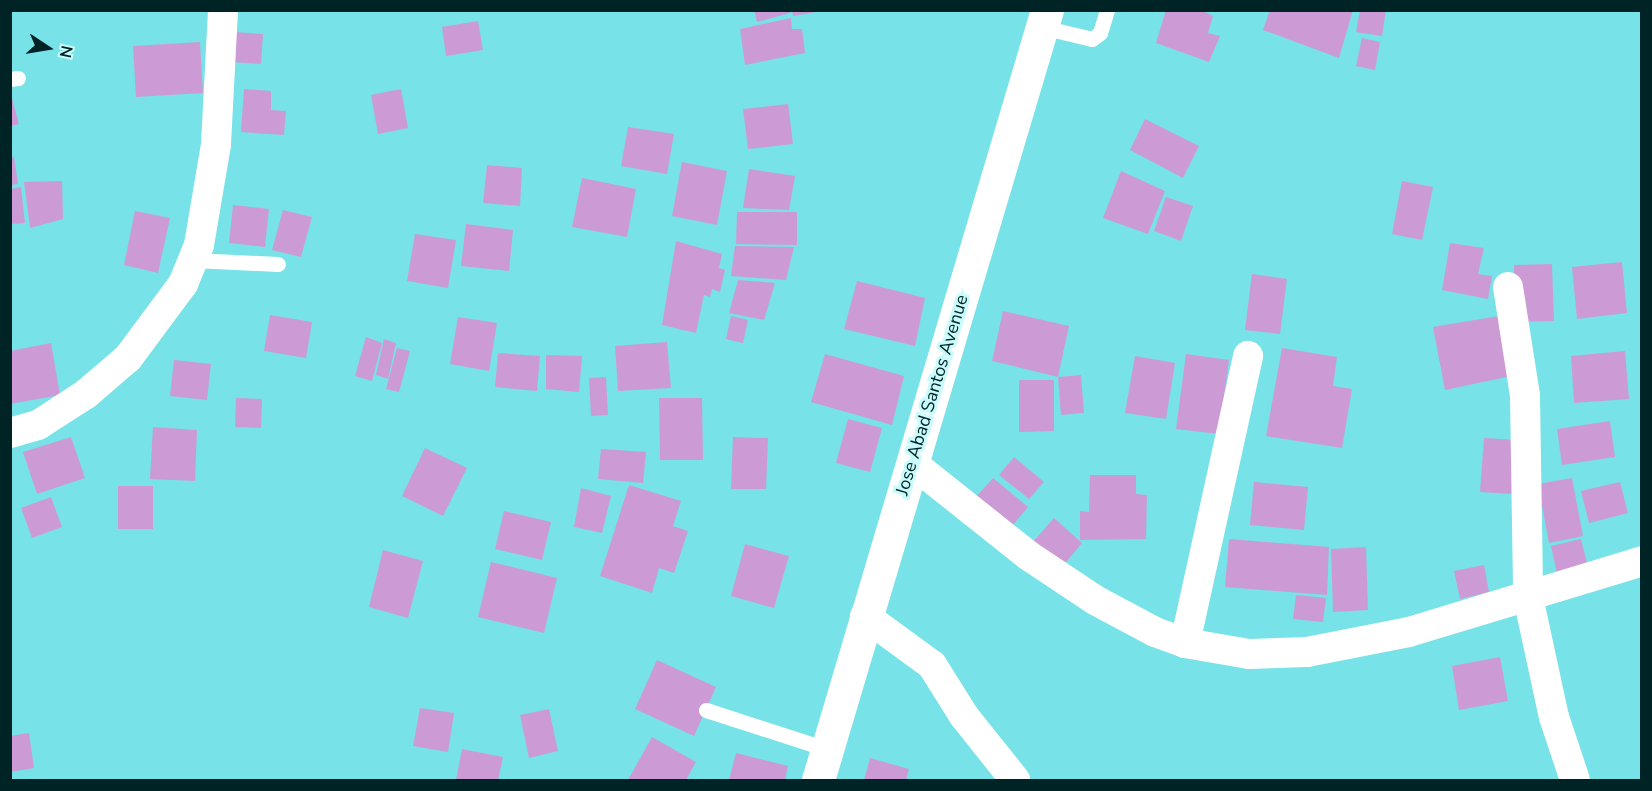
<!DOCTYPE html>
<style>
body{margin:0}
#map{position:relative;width:1652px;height:791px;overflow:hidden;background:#77e2e8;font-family:"Nunito Sans",sans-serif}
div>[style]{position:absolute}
.building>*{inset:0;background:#cc9bd6}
.lane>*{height:15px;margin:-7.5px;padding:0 7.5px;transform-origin:7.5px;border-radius:7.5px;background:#fff}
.street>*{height:30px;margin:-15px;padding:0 15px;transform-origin:15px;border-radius:15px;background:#fff}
.highway>*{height:33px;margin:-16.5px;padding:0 16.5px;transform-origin:16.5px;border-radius:16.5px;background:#fff}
span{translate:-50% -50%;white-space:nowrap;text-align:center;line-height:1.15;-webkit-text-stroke:6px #c9fafc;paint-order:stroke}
.street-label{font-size:18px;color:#002426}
.frame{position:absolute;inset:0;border:12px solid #002426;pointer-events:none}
.north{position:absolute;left:18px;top:18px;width:60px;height:60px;-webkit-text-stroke:4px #c9fafc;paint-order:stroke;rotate:102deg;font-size:16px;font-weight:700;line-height:24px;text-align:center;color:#002426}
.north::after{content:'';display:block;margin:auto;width:21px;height:27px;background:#002426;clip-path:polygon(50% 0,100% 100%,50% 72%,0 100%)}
</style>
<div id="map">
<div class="building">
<div style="clip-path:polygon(754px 10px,789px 10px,790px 13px,757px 22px)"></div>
<div style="clip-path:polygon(792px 10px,816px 10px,816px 12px,793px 16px)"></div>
<div style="clip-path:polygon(1166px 10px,1201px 10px,1213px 16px,1208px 33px,1220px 36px,1209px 62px,1156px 43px)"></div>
<div style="clip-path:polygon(1270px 10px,1353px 10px,1339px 58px,1263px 30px)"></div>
<div style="clip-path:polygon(1360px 10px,1386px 10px,1382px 36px,1356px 32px)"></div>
<div style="clip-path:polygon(791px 18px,792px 29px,802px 29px,805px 53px,745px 65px,740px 29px)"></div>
<div style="clip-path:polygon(478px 21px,483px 50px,446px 56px,442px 27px)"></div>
<div style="clip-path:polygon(234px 32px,263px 34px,261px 64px,232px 62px)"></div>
<div style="clip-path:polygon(1362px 38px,1380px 42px,1375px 70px,1356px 66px)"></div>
<div style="clip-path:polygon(200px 42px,203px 93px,136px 97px,133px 46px)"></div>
<div style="clip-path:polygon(244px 89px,271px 91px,271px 110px,286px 111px,284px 135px,241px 132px)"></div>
<div style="clip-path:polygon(401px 89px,408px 128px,378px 134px,371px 95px)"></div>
<div style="clip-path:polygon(10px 91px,19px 124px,10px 126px)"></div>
<div style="clip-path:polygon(788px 104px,793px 144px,748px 149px,743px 109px)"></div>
<div style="clip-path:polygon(1145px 119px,1199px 146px,1183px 178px,1130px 150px)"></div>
<div style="clip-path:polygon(628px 127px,674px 134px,667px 174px,621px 166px)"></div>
<div style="clip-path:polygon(14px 157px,18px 184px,10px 185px,10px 158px)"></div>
<div style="clip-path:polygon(682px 162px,727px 171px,717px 225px,672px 216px)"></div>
<div style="clip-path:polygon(487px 165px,522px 168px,520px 206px,483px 203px)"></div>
<div style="clip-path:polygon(749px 169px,795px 176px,789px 210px,743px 208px)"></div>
<div style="clip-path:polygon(1121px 171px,1165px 191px,1148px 234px,1103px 218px)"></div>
<div style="clip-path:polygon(582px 178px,636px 189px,627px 237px,572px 227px)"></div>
<div style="clip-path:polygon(62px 181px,63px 219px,30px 228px,24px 182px)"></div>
<div style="clip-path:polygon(1402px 181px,1433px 187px,1422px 240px,1392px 234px)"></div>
<div style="clip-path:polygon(21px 187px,25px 223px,10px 224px,10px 189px)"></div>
<div style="clip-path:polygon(1166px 197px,1193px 206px,1181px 241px,1154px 231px)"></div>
<div style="clip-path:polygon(233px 205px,269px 209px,265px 247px,229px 243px)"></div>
<div style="clip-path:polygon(283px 210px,312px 217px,301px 257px,272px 250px)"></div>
<div style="clip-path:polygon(135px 211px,170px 218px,158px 273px,124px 265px)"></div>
<div style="clip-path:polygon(737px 212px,797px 212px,797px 245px,736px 244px)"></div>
<div style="clip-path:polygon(466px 224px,513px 230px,509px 271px,461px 266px)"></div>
<div style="clip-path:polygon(415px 234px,456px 240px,448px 288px,407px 281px)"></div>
<div style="clip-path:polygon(676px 241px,722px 254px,719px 268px,725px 270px,720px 292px,712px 289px,710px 297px,704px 295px,696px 333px,662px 325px)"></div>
<div style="clip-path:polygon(1450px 243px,1484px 248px,1478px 274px,1492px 276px,1488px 299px,1442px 290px)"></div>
<div style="clip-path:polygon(735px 246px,794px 247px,786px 280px,731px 276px)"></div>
<div style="clip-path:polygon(1622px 262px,1627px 313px,1577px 319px,1572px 267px)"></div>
<div style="clip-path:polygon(1552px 264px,1554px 321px,1515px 322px,1514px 265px)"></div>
<div style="clip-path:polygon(1252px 274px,1287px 279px,1280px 334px,1245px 330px)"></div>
<div style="clip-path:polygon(738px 280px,775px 283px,764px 320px,729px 313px)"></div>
<div style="clip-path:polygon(857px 281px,925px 298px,915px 346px,844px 329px)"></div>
<div style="clip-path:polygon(1003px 311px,1069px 326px,1058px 377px,992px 361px)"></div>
<div style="clip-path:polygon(270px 315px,312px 322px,306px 358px,264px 351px)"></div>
<div style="clip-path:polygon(1505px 315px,1516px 375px,1445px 390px,1433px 327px)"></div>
<div style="clip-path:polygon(731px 316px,748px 320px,743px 343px,726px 339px)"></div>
<div style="clip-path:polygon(458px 317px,497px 323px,489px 371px,450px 364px)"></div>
<div style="clip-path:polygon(366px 337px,382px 343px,372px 381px,355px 376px)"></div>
<div style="clip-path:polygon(384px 339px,396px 343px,388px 379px,376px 375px)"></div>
<div style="clip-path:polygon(667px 342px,671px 388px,618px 391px,615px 346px)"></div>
<div style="clip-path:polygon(51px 343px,60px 395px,10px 404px,10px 351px)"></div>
<div style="clip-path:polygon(397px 348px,410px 351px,399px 392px,386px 389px)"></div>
<div style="clip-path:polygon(1282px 348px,1337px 357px,1333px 386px,1352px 389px,1342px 448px,1266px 436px)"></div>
<div style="clip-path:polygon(1625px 351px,1629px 399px,1574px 403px,1571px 356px)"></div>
<div style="clip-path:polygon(498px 353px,540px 356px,537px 391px,495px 387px)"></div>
<div style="clip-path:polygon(825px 354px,904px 376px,892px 425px,811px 402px)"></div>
<div style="clip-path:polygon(1186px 354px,1229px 360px,1219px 434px,1176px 429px)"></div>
<div style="clip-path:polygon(546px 355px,582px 356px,579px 392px,546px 389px)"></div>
<div style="clip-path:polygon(1135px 356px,1175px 363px,1166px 419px,1125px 413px)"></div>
<div style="clip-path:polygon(174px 360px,211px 364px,207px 400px,170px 396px)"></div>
<div style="clip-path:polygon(1081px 375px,1084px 413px,1061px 415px,1058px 377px)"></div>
<div style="clip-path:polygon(606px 377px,608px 415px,591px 416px,589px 378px)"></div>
<div style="clip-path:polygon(1019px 380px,1054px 380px,1054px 431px,1019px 432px)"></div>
<div style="clip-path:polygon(236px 398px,262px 399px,261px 428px,235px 427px)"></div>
<div style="clip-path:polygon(659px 398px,702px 398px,703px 460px,660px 460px)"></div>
<div style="clip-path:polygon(848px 419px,882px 428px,870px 472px,836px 463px)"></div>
<div style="clip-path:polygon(1610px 421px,1615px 457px,1562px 465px,1557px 429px)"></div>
<div style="clip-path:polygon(153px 427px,197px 430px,195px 481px,150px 479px)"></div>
<div style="clip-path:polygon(71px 437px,85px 478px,37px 494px,23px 452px)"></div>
<div style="clip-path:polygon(733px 437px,768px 438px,766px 489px,731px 489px)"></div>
<div style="clip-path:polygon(1484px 438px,1517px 440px,1513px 494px,1480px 492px)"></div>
<div style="clip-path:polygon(425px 448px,467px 468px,443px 516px,402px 496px)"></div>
<div style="clip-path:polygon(601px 449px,646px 452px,643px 483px,598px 479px)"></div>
<div style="clip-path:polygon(1014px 457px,1044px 482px,1029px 499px,999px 475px)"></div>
<div style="clip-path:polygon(1090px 475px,1136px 475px,1136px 494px,1147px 495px,1146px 539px,1080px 540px,1080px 511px,1089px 512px)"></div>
<div style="clip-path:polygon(993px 478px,1028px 507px,1012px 526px,977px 496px)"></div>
<div style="clip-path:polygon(1572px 478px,1583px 536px,1549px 543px,1538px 484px)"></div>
<div style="clip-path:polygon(1254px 482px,1308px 487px,1304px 530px,1250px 525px)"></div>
<div style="clip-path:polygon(1620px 482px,1628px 513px,1589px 523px,1581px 491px)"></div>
<div style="clip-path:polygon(629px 485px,681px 501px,673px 526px,688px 531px,674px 573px,659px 568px,652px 593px,600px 576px)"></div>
<div style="clip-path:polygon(118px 486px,153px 486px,153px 529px,118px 529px)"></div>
<div style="clip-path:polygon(581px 488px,611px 496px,602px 533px,574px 527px)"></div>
<div style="clip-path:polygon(51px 497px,62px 527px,32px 538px,21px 508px)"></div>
<div style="clip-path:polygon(504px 511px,551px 522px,542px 560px,495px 549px)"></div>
<div style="clip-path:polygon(1054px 518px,1082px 543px,1061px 568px,1032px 543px)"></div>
<div style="clip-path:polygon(1229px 539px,1329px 547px,1327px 595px,1225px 587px)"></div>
<div style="clip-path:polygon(1581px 539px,1588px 567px,1557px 574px,1551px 546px)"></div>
<div style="clip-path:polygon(745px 544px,789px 556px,774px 608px,731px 596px)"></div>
<div style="clip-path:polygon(1366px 547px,1368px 610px,1333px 612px,1331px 549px)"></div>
<div style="clip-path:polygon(383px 550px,423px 561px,408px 618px,369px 607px)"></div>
<div style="clip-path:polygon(491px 562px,557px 578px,544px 633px,478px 617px)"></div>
<div style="clip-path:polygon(1484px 565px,1489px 592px,1460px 599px,1454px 571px)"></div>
<div style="clip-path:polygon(1296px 595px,1326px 598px,1323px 622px,1293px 619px)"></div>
<div style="clip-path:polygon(1500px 657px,1508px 701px,1459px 710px,1452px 666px)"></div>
<div style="clip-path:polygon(657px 660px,716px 687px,694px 736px,635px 709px)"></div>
<div style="clip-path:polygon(420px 708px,454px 713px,448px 752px,413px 746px)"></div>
<div style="clip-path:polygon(549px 709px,558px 751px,529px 758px,520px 715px)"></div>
<div style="clip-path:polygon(29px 733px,34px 768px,10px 772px,10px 736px)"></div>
<div style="clip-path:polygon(652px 737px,696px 762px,686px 780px,628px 780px)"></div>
<div style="clip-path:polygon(462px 749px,503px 757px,498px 780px,456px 780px)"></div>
<div style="clip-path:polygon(736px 753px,788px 766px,785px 780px,729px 780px)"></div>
<div style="clip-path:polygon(870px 758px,909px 769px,906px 780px,864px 780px)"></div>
</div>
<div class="lane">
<div style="left:1042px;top:27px;width:51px;rotate:13.5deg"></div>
<div style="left:1092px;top:39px;width:10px;rotate:-37deg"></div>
<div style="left:1100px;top:33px;width:24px;rotate:-73deg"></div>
<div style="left:10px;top:79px;width:8px;rotate:-7deg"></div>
<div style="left:193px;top:260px;width:85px;rotate:2.7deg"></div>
<div style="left:706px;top:710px;width:127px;rotate:17.9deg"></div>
</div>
<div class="street">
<div style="left:1508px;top:287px;width:110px;rotate:81.1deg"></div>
<div style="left:1525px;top:396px;width:201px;rotate:89.1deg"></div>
<div style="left:1528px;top:597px;width:123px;rotate:77.8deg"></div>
<div style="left:1554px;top:717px;width:66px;rotate:71.6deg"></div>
<div style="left:10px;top:433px;width:29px;rotate:-16deg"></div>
<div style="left:38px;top:425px;width:57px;rotate:-32.9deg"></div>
<div style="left:86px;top:394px;width:55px;rotate:-40.6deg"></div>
<div style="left:128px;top:358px;width:92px;rotate:-53.4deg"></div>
<div style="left:183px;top:284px;width:42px;rotate:-67.7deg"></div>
<div style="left:199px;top:245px;width:102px;rotate:-80.4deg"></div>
<div style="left:216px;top:144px;width:134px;rotate:-87deg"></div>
<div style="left:912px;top:463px;width:149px;rotate:38.5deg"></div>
<div style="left:1029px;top:556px;width:79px;rotate:33.7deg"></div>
<div style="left:1095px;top:600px;width:68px;rotate:28.1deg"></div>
<div style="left:1155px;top:632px;width:32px;rotate:20deg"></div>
<div style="left:1185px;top:643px;width:65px;rotate:9.8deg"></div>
<div style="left:1249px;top:654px;width:58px;rotate:-2deg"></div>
<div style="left:1307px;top:652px;width:104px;rotate:-11.1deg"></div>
<div style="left:1409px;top:632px;width:244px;rotate:-16.9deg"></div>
<div style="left:865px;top:616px;width:83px;rotate:36.2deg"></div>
<div style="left:932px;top:665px;width:60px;rotate:57.9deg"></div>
<div style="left:964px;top:716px;width:82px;rotate:51.4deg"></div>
<div style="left:1185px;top:643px;width:294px;rotate:-77.6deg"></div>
</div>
<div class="highway">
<div style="left:818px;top:780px;width:803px;rotate:-73.44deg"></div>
</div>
<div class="street-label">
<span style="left:932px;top:395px;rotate:-73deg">Jose Abad Santos Avenue</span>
</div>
<div class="frame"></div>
<div class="north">N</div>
</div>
